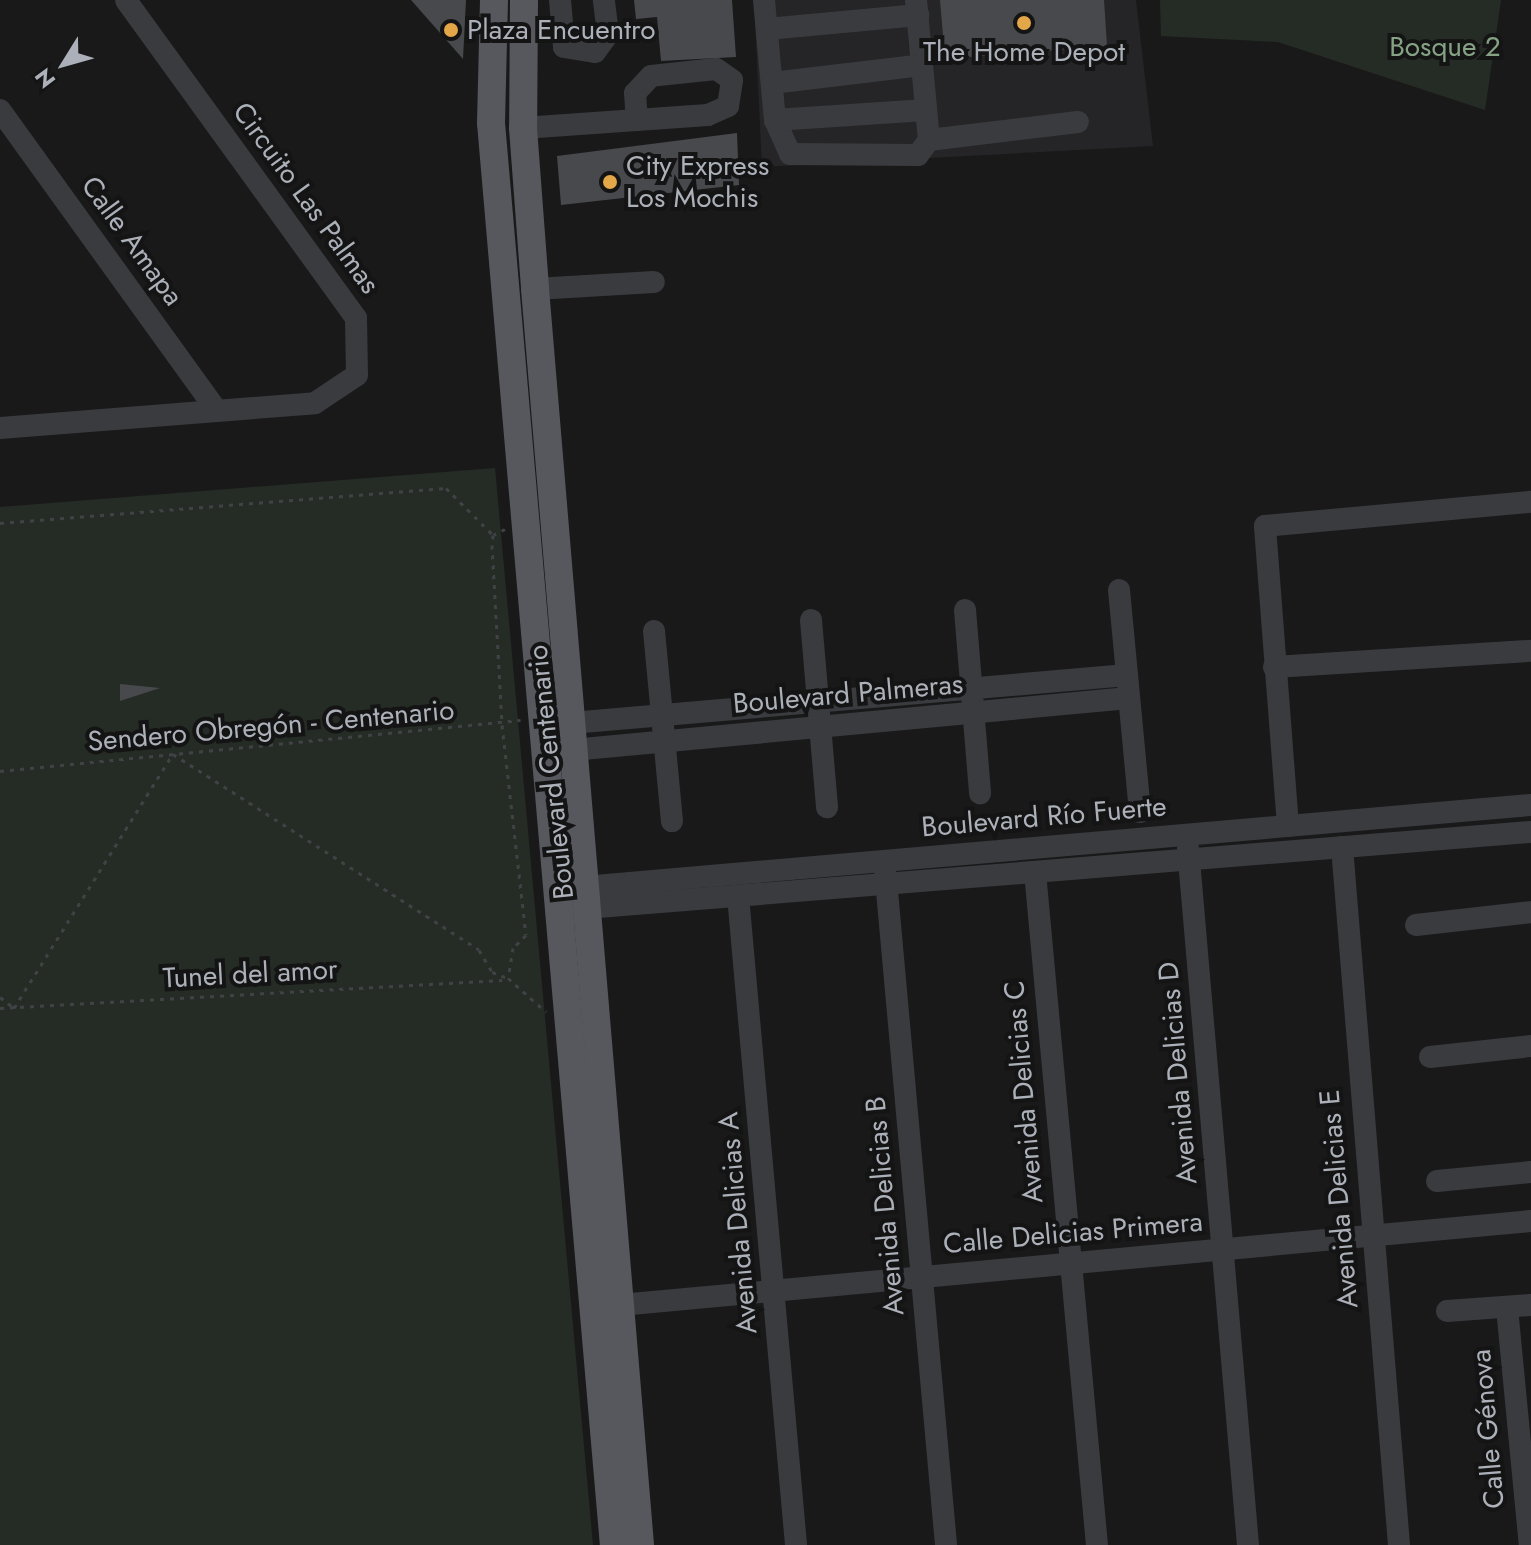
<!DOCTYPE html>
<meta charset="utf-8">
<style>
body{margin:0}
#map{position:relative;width:1531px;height:1545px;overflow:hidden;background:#19191a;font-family:Jost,sans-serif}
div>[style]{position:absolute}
.built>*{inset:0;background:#252527}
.green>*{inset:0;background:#252c25}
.building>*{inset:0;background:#48494d}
.path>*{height:3px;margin-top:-1.5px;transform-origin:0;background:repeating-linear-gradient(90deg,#404246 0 4px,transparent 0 10px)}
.minor>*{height:22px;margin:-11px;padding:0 11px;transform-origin:11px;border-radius:11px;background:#3a3b3f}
.major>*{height:28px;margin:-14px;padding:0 14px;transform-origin:14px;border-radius:14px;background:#56585e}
.dots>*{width:22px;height:22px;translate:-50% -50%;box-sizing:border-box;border:4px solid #141415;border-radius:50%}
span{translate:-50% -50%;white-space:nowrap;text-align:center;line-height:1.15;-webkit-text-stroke:8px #141415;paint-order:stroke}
.poi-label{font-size:28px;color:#acb1b9}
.left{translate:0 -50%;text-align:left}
.park-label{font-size:28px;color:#85a285}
.street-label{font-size:28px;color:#acb1b9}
.north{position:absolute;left:24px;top:24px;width:80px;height:80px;-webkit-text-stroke:6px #141415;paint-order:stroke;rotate:233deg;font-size:22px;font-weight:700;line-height:32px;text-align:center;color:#acb1b9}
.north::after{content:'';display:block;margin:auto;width:28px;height:36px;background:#acb1b9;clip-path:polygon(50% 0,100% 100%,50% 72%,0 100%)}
</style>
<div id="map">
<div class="built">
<div style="clip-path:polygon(754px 0,1136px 0,1153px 146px,762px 167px)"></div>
</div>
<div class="green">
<div style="clip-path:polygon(1160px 0,1501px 0,1485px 110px,1278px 42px,1161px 36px)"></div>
<div style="clip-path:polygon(495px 468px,593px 1545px,0 1545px,0 507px)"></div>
</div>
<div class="building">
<div style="clip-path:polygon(411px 0,466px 0,463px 59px)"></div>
<div style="clip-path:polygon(634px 0,732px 0,736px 57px,661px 61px,657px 17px,636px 19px)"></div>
<div style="clip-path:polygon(940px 0,1104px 0,1107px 46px,945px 59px)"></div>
<div style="clip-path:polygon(737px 133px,739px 185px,561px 205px,557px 156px)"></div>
<div style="clip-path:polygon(120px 684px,160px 688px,120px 701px)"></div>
</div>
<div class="path">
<div style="left:0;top:523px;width:447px;rotate:-4.5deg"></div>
<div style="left:446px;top:488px;width:66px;rotate:45deg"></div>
<div style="left:505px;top:529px;width:13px;rotate:153deg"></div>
<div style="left:493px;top:535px;width:10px;rotate:96deg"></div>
<div style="left:492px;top:545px;width:180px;rotate:86.8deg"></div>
<div style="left:502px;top:725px;width:211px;rotate:83.5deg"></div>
<div style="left:526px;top:935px;width:18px;rotate:135deg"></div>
<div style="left:513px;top:948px;width:30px;rotate:99deg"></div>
<div style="left:508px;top:978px;width:51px;rotate:41.8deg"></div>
<div style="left:0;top:771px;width:523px;rotate:-5.59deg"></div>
<div style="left:0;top:997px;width:18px;rotate:38deg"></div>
<div style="left:14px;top:1008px;width:300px;rotate:-58deg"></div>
<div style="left:173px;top:754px;width:363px;rotate:32.6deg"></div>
<div style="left:479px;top:950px;width:26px;rotate:59deg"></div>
<div style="left:492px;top:972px;width:17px;rotate:21deg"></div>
<div style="left:0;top:1008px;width:503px;rotate:-3.19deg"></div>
</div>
<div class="minor">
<div style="left:560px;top:0;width:47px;rotate:85.1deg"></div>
<div style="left:564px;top:47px;width:31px;rotate:9deg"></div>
<div style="left:595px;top:52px;width:22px;rotate:-54deg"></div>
<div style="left:608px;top:34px;width:34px;rotate:-97deg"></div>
<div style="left:764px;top:0;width:121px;rotate:84.8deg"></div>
<div style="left:775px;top:120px;width:37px;rotate:66deg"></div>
<div style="left:790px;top:154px;width:128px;rotate:0.4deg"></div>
<div style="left:918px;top:155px;width:19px;rotate:-54deg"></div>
<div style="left:916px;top:0;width:141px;rotate:84.7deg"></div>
<div style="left:929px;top:140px;width:150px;rotate:-6.9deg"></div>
<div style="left:767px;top:29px;width:152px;rotate:-5.3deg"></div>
<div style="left:772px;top:83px;width:151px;rotate:-6.8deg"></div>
<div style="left:0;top:110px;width:367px;rotate:54.2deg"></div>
<div style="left:775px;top:120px;width:151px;rotate:-3.8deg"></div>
<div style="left:523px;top:128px;width:185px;rotate:-4deg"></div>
<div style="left:708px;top:115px;width:22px;rotate:-24deg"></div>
<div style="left:728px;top:106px;width:26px;rotate:-81deg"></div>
<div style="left:732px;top:80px;width:19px;rotate:-145deg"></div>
<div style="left:716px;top:69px;width:65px;rotate:173.9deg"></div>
<div style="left:651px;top:76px;width:23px;rotate:133deg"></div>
<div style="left:635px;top:93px;width:27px;rotate:86deg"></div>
<div style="left:535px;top:289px;width:119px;rotate:-3.4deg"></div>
<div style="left:0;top:428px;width:316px;rotate:-4.5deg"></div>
<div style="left:315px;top:403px;width:50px;rotate:-33.7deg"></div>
<div style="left:357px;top:375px;width:57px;rotate:-91deg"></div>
<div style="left:356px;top:318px;width:392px;rotate:-125.9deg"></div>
<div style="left:1119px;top:590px;width:223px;rotate:84.6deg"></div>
<div style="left:965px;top:610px;width:184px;rotate:85.3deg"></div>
<div style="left:811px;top:620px;width:188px;rotate:85.1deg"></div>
<div style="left:654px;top:631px;width:191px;rotate:84.6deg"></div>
<div style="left:1274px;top:667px;width:257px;rotate:-3.6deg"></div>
<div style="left:571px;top:723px;width:558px;rotate:-4.93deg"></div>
<div style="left:572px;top:750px;width:559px;rotate:-5.33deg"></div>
<div style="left:1288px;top:826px;width:301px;rotate:-94.4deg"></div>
<div style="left:1265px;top:526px;width:267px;rotate:-5.2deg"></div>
<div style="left:1342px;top:847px;width:700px;rotate:85.33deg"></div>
<div style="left:1188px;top:848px;width:700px;rotate:85.08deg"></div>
<div style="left:885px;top:869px;width:679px;rotate:84.84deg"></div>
<div style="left:1035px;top:872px;width:676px;rotate:84.74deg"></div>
<div style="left:572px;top:888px;width:963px;rotate:-4.95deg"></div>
<div style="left:738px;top:896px;width:652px;rotate:84.89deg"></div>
<div style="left:573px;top:909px;width:961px;rotate:-4.6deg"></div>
<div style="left:1416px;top:925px;width:116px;rotate:-6.4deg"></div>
<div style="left:1430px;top:1057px;width:102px;rotate:-6.2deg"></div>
<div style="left:1437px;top:1181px;width:94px;rotate:-5.5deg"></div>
<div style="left:620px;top:1305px;width:915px;rotate:-5.27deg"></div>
<div style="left:1507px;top:1308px;width:238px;rotate:84.5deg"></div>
<div style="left:1447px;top:1311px;width:84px;rotate:-4.1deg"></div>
</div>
<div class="major">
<div style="left:494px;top:0;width:123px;rotate:91.4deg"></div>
<div style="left:491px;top:123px;width:1427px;rotate:85.06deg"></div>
<div style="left:524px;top:0;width:128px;rotate:90.4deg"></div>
<div style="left:523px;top:128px;width:161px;rotate:85.7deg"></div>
<div style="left:535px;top:289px;width:1260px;rotate:85.22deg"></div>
</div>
<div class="dots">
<div style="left:1024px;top:23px;background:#e3a648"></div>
<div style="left:451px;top:30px;background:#e3a648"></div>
<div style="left:610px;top:182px;background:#e3a648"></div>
</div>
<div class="poi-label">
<span class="left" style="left:467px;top:30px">Plaza Encuentro</span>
<span style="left:1024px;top:52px">The Home Depot</span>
<span class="left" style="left:626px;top:182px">City Express<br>Los Mochis</span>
</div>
<div class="park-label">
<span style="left:1445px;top:47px">Bosque 2</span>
</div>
<div class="street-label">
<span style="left:306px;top:198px;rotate:54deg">Circuito Las Palmas</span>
<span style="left:132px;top:241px;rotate:54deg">Calle Amapa</span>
<span style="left:848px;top:694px;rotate:-5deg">Boulevard Palmeras</span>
<span style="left:271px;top:726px;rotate:-5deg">Sendero Obregón - Centenario</span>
<span style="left:551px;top:772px;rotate:-96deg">Boulevard Centenario</span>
<span style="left:1044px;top:817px;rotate:-5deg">Boulevard Río Fuerte</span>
<span style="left:250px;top:974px;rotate:-3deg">Tunel del amor</span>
<span style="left:1178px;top:1073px;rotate:-95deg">Avenida Delicias D</span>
<span style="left:1024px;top:1092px;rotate:-95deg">Avenida Delicias C</span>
<span style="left:1339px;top:1199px;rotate:-95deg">Avenida Delicias E</span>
<span style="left:885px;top:1206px;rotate:-95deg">Avenida Delicias B</span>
<span style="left:738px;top:1223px;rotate:-95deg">Avenida Delicias A</span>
<span style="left:1073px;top:1233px;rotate:-5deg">Calle Delicias Primera</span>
<span style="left:1488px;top:1429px;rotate:-95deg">Calle Génova</span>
</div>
<div class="north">N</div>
</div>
